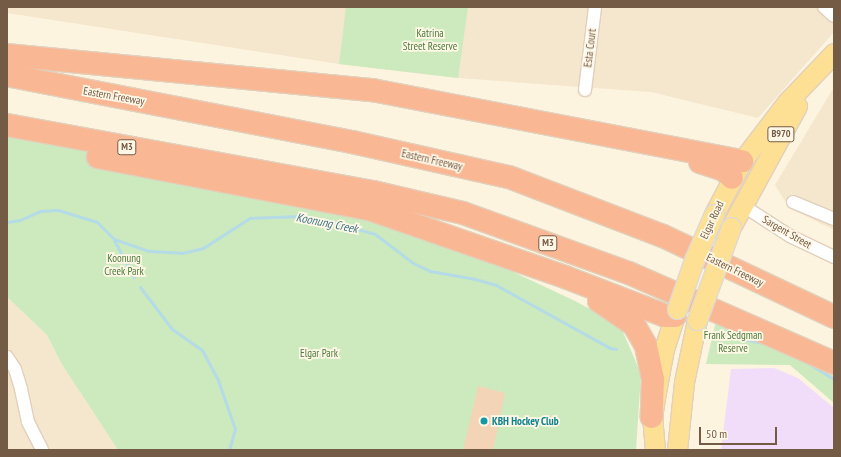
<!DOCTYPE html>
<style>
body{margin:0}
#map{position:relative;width:841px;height:457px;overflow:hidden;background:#fdf4df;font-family:"PT Sans Narrow",sans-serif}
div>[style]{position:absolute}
.residential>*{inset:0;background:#f5e6ce}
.education>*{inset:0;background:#f1ddf9}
.green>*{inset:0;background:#cceabe}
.stream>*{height:3px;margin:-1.5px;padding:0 1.5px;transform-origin:1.5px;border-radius:1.5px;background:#b4dbe6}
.building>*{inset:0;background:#f3d4b6}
.roads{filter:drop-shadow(1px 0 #e1d0bb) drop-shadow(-1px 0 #e1d0bb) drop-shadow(0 1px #e1d0bb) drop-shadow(0 -1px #e1d0bb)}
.minor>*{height:12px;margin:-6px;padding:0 6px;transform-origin:6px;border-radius:6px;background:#fff}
.primary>*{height:19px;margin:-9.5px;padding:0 9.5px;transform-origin:9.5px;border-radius:9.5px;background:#fee095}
.motorway>*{height:22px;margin:-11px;padding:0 11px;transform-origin:11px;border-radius:11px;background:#fab794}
.bridges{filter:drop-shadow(1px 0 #ded8d3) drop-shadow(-1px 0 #ded8d3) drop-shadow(0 1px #ded8d3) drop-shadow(0 -1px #ded8d3)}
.primary-bridge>*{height:19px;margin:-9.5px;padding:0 9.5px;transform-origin:9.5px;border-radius:9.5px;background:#fee095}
.dots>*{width:11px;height:11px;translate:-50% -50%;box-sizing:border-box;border:2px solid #fff7e6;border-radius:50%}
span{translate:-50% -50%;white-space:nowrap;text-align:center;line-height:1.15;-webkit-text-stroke:3.5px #fff7e6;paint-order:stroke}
.shield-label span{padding:1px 3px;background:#fff7e6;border:1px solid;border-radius:3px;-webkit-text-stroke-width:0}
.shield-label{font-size:10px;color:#745b46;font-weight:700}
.park-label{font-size:11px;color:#4b7a3e}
.street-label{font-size:11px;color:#745b46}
.culture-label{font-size:11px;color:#0d838f;font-weight:700}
.left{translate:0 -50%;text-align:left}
.water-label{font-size:12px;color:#407689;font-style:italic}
.frame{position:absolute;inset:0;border:8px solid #745b46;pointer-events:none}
.scale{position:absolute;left:699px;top:427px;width:78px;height:18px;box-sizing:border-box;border:2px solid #745b46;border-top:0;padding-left:5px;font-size:12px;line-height:14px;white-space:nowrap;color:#745b46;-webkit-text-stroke:3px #fff7e6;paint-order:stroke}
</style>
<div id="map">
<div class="residential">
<div style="clip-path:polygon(7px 7px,834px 7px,834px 32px,758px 118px,651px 92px,458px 78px,339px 64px,7px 13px)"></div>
<div style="clip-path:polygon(834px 87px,834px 230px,789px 208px,775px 185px)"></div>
<div style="clip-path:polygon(7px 297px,47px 335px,61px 363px,118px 450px,7px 450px)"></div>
</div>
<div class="education">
<div style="clip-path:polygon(774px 368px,798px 378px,834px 408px,834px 450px,721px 450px,731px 369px)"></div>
</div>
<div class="green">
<div style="clip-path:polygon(346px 7px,468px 7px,458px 78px,339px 64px)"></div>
<div style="clip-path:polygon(7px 123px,308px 194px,450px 242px,575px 301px,620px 325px,641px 374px,636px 450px,118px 450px,61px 363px,47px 335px,7px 297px)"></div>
<div style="clip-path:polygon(718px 312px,834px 363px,834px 403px,790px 365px,706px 364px)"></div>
</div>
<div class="stream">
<div style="left:7px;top:222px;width:13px;rotate:-9deg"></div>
<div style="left:20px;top:220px;width:22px;rotate:-24deg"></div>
<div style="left:40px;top:211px;width:18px;rotate:-3deg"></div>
<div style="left:58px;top:210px;width:41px;rotate:17.1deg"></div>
<div style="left:97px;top:222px;width:24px;rotate:45deg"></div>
<div style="left:114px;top:239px;width:37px;rotate:19deg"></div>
<div style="left:149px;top:251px;width:33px;rotate:3deg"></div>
<div style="left:182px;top:253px;width:22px;rotate:-13deg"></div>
<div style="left:203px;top:248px;width:56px;rotate:-32.6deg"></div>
<div style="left:250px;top:218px;width:52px;rotate:-2.2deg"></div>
<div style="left:302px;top:216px;width:31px;rotate:11deg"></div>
<div style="left:332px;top:222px;width:45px;rotate:15.6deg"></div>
<div style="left:375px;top:234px;width:48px;rotate:37.3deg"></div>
<div style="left:413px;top:263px;width:19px;rotate:25deg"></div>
<div style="left:430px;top:271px;width:46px;rotate:10.1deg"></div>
<div style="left:475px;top:279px;width:22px;rotate:16deg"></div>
<div style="left:496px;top:285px;width:130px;rotate:28.9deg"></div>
<div style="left:610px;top:348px;width:6px;rotate:9deg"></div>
<div style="left:114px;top:240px;width:42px;rotate:61.6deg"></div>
<div style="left:140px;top:287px;width:53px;rotate:52.7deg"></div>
<div style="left:172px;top:329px;width:37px;rotate:35deg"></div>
<div style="left:202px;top:350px;width:34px;rotate:62deg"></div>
<div style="left:218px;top:380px;width:52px;rotate:70.9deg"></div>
<div style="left:235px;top:429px;width:22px;rotate:106deg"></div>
<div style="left:733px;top:337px;width:31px;rotate:11deg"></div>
<div style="left:808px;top:363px;width:31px;rotate:32deg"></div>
</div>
<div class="building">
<div style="clip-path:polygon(478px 386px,505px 393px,493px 450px,463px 450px)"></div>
</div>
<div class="roads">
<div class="minor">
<div style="left:824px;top:7px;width:13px;rotate:42deg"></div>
<div style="left:585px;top:90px;width:84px;rotate:-83.1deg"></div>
<div style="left:793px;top:202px;width:44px;rotate:22.5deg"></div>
<div style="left:742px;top:205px;width:57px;rotate:32.9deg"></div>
<div style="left:790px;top:236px;width:49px;rotate:25.5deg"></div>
<div style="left:7px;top:357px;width:14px;rotate:56deg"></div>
<div style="left:15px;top:369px;width:21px;rotate:73deg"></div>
<div style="left:21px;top:389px;width:34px;rotate:78deg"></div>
<div style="left:28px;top:422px;width:31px;rotate:63deg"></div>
</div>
<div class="primary">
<div style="left:714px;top:214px;width:60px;rotate:-62.2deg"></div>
<div style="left:742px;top:161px;width:74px;rotate:-52.7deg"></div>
<div style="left:787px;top:102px;width:68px;rotate:-46.2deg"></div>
<div style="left:731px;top:227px;width:138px;rotate:-61.4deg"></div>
<div style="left:655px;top:450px;width:33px;rotate:-95deg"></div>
<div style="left:652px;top:417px;width:25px;rotate:-81deg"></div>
<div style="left:656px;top:392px;width:44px;rotate:-79.5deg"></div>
<div style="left:664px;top:349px;width:42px;rotate:-72deg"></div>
<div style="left:677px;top:450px;width:68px;rotate:-84.1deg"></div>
<div style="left:684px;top:382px;width:63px;rotate:-78.2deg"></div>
</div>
<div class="motorway">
<div style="left:7px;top:55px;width:367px;rotate:5.5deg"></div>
<div style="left:372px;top:90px;width:377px;rotate:10.9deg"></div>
<div style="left:7px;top:75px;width:351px;rotate:11deg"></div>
<div style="left:352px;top:142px;width:161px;rotate:12.6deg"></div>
<div style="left:509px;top:177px;width:165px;rotate:21deg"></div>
<div style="left:663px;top:236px;width:189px;rotate:25.3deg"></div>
<div style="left:7px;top:125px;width:372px;rotate:10.4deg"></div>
<div style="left:373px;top:192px;width:92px;rotate:13.1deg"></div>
<div style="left:463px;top:213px;width:177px;rotate:19.9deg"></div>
<div style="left:629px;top:273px;width:224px;rotate:23.7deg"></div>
<div style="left:98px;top:157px;width:276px;rotate:10.9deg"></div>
<div style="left:369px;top:209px;width:207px;rotate:19.1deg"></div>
<div style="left:565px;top:277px;width:108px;rotate:21.1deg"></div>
<div style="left:666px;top:316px;width:9px"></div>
<div style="left:700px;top:162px;width:25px;rotate:18deg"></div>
<div style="left:724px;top:170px;width:11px;rotate:45deg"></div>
<div style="left:599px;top:301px;width:42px;rotate:34.4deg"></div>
<div style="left:634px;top:325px;width:24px;rotate:60deg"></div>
<div style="left:646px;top:346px;width:34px;rotate:78deg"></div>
<div style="left:653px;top:379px;width:38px;rotate:92deg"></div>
</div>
</div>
<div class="bridges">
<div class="primary-bridge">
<div style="left:677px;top:309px;width:52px;rotate:-70.9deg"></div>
<div style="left:694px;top:260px;width:50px;rotate:-66.5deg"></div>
<div style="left:697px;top:320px;width:99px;rotate:-69.9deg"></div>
</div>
</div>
<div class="dots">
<div style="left:484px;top:421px;background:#0f9aa8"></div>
</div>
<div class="shield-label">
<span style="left:781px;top:134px">B970</span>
<span style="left:127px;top:147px">M3</span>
<span style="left:548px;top:243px">M3</span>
</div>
<div class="park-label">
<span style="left:430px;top:40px">Katrina<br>Street Reserve</span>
<span style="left:124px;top:265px">Koonung<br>Creek Park</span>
<span style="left:733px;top:342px">Frank Sedgman<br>Reserve</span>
<span style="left:319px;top:353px">Elgar Park</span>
</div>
<div class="street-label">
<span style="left:590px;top:48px;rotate:-83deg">Esta Court</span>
<span style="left:114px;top:96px;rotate:10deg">Eastern Freeway</span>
<span style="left:432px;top:160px;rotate:13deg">Eastern Freeway</span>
<span style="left:712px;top:220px;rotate:-65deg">Elgar Road</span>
<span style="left:787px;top:232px;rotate:30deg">Sargent Street</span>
<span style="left:735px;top:270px;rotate:26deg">Eastern Freeway</span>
</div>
<div class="culture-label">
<span class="left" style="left:492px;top:421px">KBH Hockey Club</span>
</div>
<div class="water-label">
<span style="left:327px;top:223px;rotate:11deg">Koonung Creek</span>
</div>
<div class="frame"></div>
<div class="scale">50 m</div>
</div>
